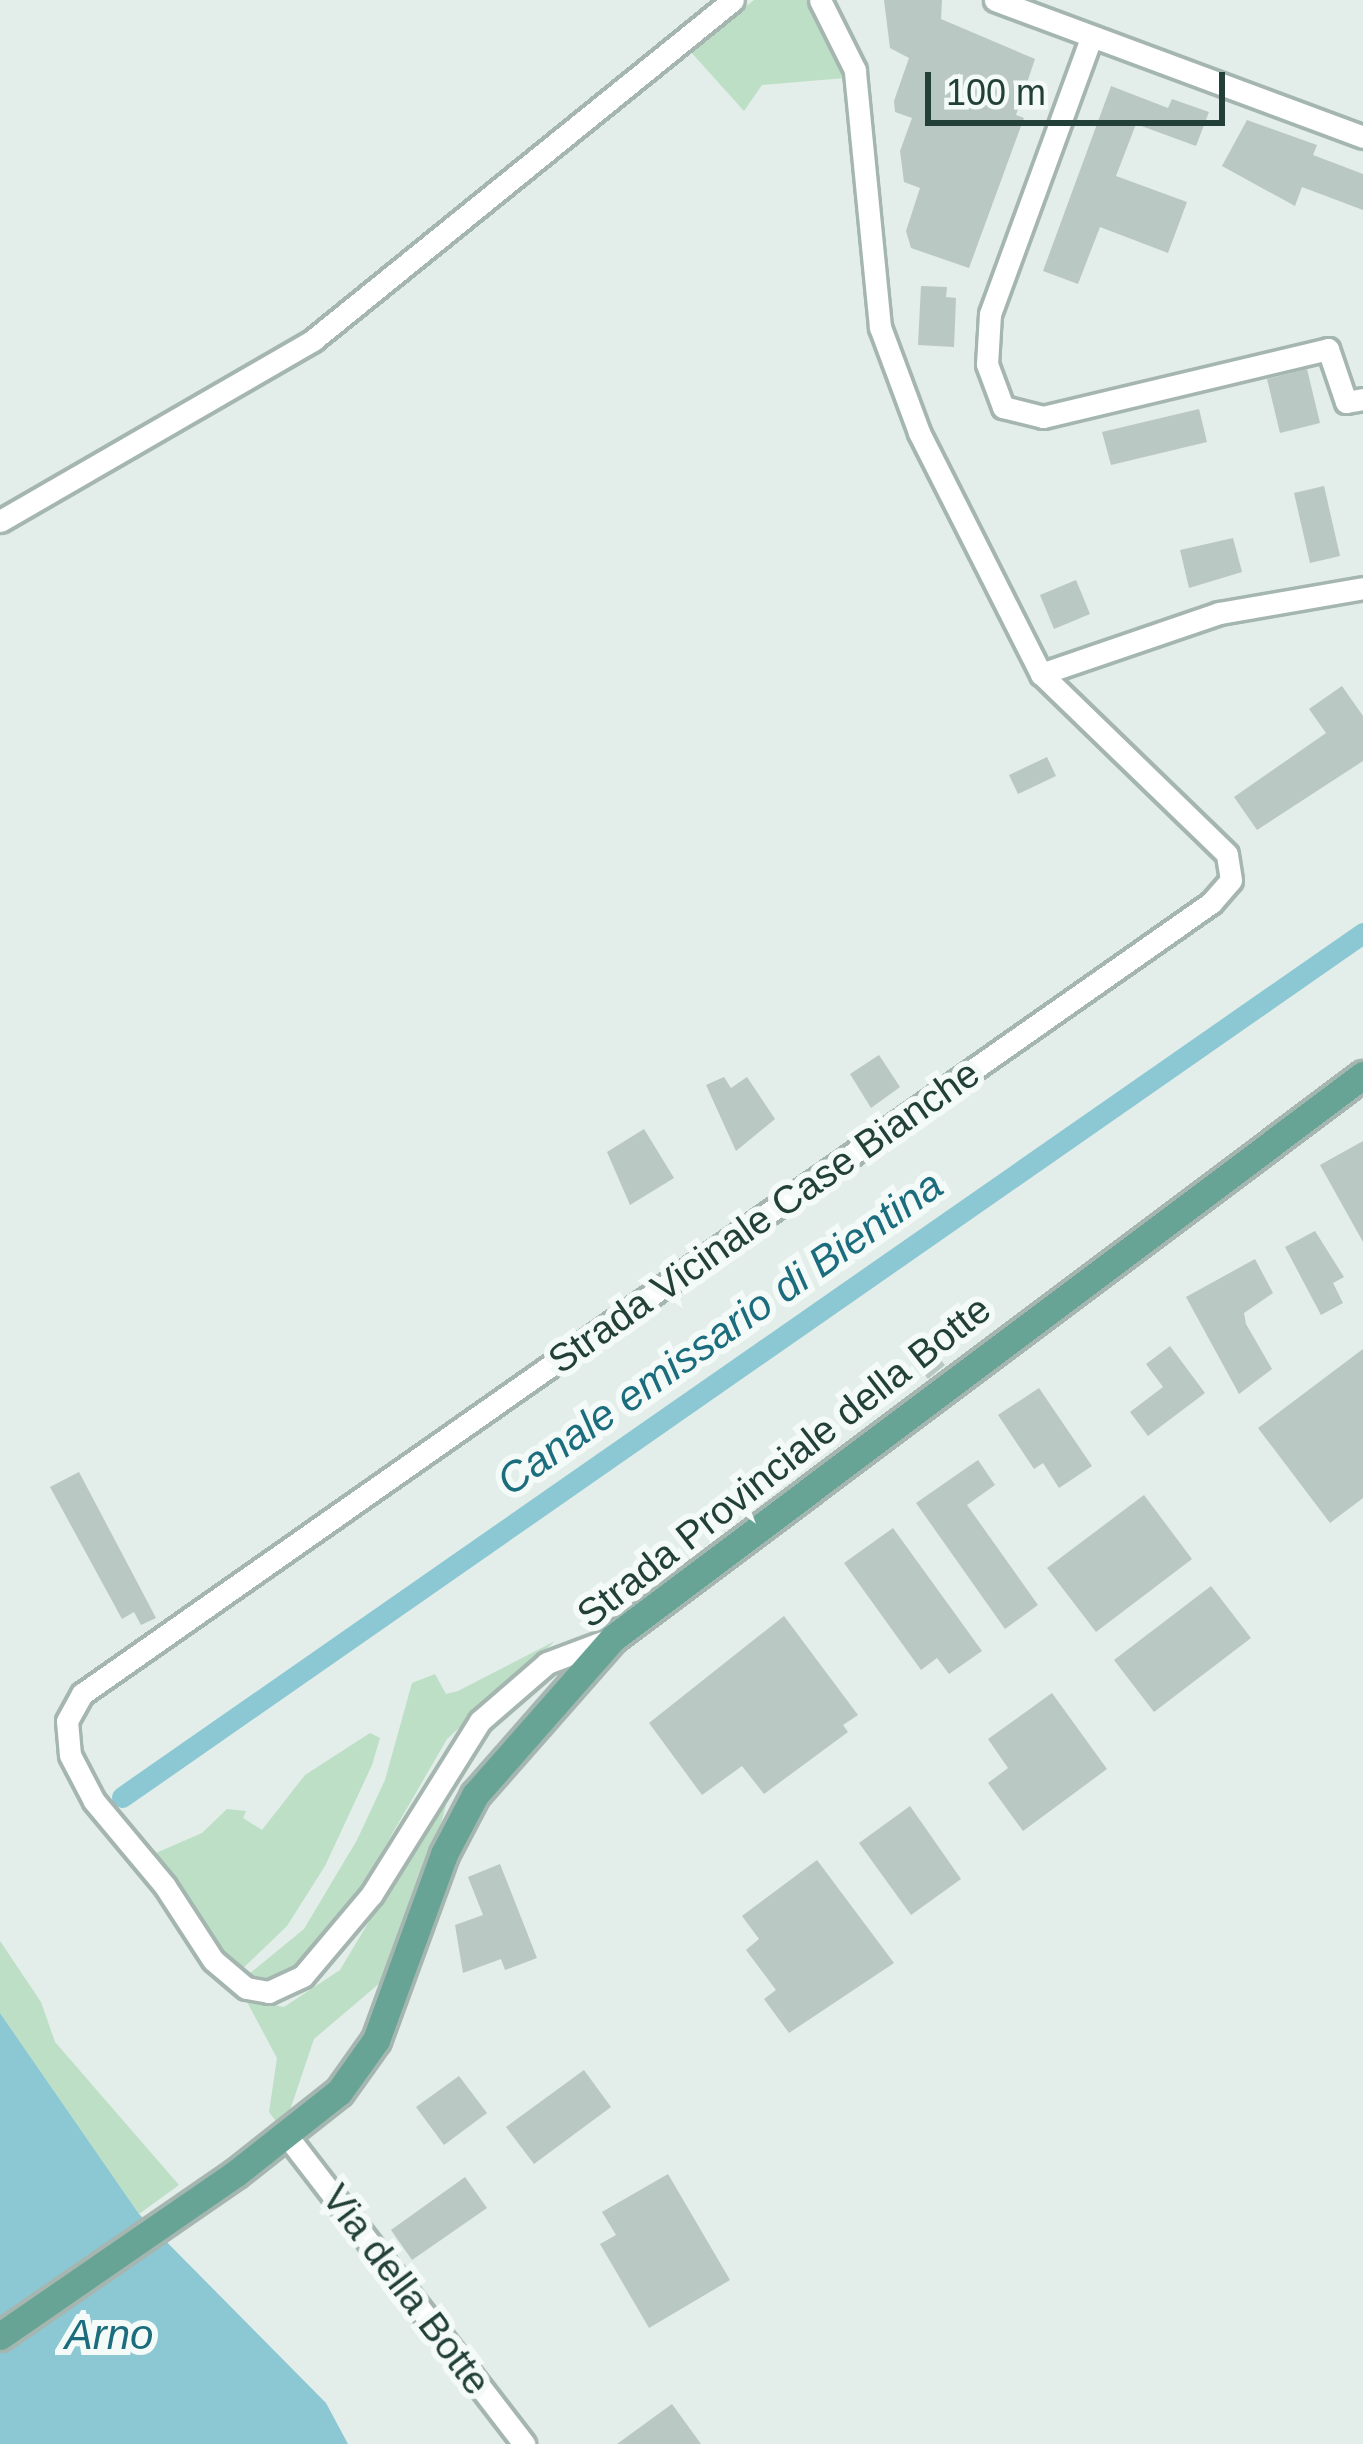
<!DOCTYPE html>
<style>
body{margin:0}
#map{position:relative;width:1363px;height:2444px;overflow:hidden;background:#e3ede9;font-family:Helvetica,sans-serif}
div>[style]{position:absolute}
.green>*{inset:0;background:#bcdfc6}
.water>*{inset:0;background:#8bc8d3}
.canal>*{height:21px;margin:-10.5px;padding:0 10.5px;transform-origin:10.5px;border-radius:10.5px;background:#8bc8d3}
.building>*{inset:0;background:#b9c8c2}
.roads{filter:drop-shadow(3px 0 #a5b6b0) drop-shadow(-3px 0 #a5b6b0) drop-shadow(0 3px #a5b6b0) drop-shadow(0 -3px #a5b6b0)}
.minor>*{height:21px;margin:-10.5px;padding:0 10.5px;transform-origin:10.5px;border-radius:10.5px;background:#fff}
.major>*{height:27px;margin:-13.5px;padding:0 13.5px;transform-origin:13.5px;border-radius:13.5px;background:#67a495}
span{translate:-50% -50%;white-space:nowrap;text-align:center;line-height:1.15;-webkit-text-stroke:12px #f4faf7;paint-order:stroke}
.street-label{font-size:39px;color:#224038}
.water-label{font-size:42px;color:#1b6c7d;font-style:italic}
.scale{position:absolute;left:925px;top:72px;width:300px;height:54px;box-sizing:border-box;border:6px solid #224038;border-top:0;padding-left:15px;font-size:36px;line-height:42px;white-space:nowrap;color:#224038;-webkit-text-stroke:9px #f4faf7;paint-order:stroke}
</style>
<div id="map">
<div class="green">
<div style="clip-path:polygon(754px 0,806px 0,834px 39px,845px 78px,762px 85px,744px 111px,690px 51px)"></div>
<div style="clip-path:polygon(555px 1641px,447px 1739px,351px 1905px,296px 1970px,275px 1985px,243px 1979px,304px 1929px,357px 1840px,385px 1780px,412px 1683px,435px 1674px,446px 1694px,458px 1691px)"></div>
<div style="clip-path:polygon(370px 1733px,380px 1738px,372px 1765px,325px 1866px,287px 1926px,237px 1974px,149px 1856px,202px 1833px,227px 1809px,246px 1811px,243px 1818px,262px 1830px,305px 1775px)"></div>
<div style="clip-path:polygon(441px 1801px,447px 1801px,441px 1824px,388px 1976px,314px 2039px,288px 2116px,278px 2124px,269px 2112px,277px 2058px,246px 2000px,284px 2007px,340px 1970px)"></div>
<div style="clip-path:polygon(0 1941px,41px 2002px,55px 2042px,179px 2185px,139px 2214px,0 2013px)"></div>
</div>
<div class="water">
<div style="clip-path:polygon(0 2013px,139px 2214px,326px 2403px,348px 2444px,0 2444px)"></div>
</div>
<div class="canal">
<div style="left:122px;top:1797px;width:1512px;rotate:-34.85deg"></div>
</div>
<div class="building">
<div style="clip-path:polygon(884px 0,942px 0,941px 19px,1035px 59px,1016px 115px,1024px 118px,969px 268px,911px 248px,906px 231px,920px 188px,904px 182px,900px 151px,912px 118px,895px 112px,894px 101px,909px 58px,890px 48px)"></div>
<div style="clip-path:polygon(1111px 86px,1168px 108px,1172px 99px,1209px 112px,1196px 146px,1136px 124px,1116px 176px,1187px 202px,1168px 253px,1100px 227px,1078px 284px,1043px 271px)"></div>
<div style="clip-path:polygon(1247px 120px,1317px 145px,1313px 155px,1363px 174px,1363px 210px,1302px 187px,1295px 206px,1222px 166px)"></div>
<div style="clip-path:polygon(921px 286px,947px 287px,946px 297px,956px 298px,954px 347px,918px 345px)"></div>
<div style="clip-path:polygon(1307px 369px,1320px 423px,1280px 433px,1267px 379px)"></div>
<div style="clip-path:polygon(1199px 409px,1207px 442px,1111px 465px,1102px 432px)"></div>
<div style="clip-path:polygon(1324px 486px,1340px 556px,1310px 563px,1294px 493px)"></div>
<div style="clip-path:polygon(1233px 538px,1242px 572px,1189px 588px,1180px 550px)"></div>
<div style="clip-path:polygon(1076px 580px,1090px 614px,1054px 629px,1040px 595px)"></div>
<div style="clip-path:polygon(1342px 686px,1363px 716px,1363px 761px,1257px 830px,1234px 797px,1326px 733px,1309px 709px)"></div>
<div style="clip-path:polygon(1047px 757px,1056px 776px,1018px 794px,1009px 775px)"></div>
<div style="clip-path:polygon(879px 1055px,900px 1087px,871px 1108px,850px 1074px)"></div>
<div style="clip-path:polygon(724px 1077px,731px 1088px,747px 1077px,775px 1119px,736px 1151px,706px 1085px)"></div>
<div style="clip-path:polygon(644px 1129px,674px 1178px,630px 1205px,607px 1152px)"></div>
<div style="clip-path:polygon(1363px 1141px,1363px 1242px,1320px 1165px)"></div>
<div style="clip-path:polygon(1315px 1231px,1344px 1277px,1333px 1283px,1343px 1303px,1321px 1315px,1285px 1247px)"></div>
<div style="clip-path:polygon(1255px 1259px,1273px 1293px,1244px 1313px,1246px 1324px,1272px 1369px,1239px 1394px,1186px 1297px)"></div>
<div style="clip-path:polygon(1170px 1346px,1205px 1393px,1148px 1436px,1130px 1412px,1163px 1387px,1146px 1364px)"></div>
<div style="clip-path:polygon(1363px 1349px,1363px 1498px,1330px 1523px,1258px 1428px)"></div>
<div style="clip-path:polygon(934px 1352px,945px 1365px,928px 1379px,917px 1365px)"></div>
<div style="clip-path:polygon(1039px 1388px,1092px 1466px,1059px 1488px,1043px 1463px,1034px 1469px,998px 1415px)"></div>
<div style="clip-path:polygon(978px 1460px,995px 1485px,967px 1505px,1038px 1605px,1005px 1629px,916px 1503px)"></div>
<div style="clip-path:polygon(79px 1472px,156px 1618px,141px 1625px,134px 1612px,122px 1619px,50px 1487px)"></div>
<div style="clip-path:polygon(1144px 1495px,1192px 1559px,1096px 1632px,1047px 1568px)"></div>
<div style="clip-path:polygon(893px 1528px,982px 1651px,949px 1674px,937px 1658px,921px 1670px,844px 1563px)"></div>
<div style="clip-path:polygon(1211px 1586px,1251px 1638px,1154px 1712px,1114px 1660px)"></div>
<div style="clip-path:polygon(784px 1616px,858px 1715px,843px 1725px,848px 1732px,764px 1794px,742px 1766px,702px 1795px,649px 1723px)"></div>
<div style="clip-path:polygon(1052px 1693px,1107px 1769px,1023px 1831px,988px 1783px,1008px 1768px,988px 1739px)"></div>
<div style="clip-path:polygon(910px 1806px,961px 1879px,911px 1915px,859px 1843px)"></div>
<div style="clip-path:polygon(817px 1860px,894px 1963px,789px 2033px,764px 1999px,776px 1990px,746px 1950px,759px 1939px,742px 1916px)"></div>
<div style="clip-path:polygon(500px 1864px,537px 1958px,505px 1970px,501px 1959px,463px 1973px,455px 1925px,483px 1915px,468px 1877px)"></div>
<div style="clip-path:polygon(584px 2070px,611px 2107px,534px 2164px,506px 2127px)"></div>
<div style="clip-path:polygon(459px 2076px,487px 2113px,444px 2145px,416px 2107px)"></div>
<div style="clip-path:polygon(668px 2174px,730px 2280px,649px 2328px,600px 2244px,616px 2235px,602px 2212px)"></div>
<div style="clip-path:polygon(465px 2177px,487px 2208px,412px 2260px,391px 2230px)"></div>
<div style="clip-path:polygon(672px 2404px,701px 2444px,617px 2444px)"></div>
</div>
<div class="roads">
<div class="minor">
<div style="left:995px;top:0;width:393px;rotate:20.4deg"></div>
<div style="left:1091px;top:38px;width:294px;rotate:110.1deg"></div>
<div style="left:990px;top:314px;width:50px;rotate:93.4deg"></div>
<div style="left:987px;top:364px;width:46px;rotate:69.6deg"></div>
<div style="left:1003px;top:407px;width:41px;rotate:14deg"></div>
<div style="left:1043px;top:417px;width:293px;rotate:-13.4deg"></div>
<div style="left:1328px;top:349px;width:56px;rotate:71.2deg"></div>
<div style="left:1346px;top:402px;width:17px;rotate:-10deg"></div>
<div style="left:0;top:521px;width:362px;rotate:-30deg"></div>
<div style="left:313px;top:340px;width:540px;rotate:-38.99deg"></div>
<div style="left:1041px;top:674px;width:188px;rotate:-18.9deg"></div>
<div style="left:1219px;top:613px;width:146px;rotate:-9.8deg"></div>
<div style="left:613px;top:1638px;width:71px;rotate:159.3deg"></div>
<div style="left:547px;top:1663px;width:89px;rotate:139.1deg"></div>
<div style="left:480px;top:1721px;width:204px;rotate:122deg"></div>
<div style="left:372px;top:1894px;width:107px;rotate:130.1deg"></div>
<div style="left:303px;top:1976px;width:38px;rotate:155deg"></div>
<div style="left:269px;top:1992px;width:23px;rotate:-170deg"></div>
<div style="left:246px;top:1988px;width:43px;rotate:-139.7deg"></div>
<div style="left:213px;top:1960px;width:88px;rotate:-123deg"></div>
<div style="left:165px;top:1886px;width:111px;rotate:-129.9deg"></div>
<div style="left:94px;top:1801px;width:52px;rotate:-117.6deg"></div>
<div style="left:70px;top:1755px;width:34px;rotate:-95deg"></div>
<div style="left:67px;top:1721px;width:31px;rotate:-61deg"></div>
<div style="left:82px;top:1694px;width:1379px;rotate:-35.02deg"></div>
<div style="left:1211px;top:903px;width:30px;rotate:-49deg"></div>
<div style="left:1231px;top:880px;width:26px;rotate:-99deg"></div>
<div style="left:1227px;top:854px;width:259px;rotate:-135.9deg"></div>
<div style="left:1041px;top:674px;width:271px;rotate:-116.8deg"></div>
<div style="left:919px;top:432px;width:112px;rotate:-110.4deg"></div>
<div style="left:880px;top:327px;width:258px;rotate:-95.6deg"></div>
<div style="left:855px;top:70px;width:78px;rotate:-116.6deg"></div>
<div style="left:287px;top:2136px;width:389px;rotate:52.4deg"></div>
</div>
<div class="major">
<div style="left:0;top:2336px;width:285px;rotate:-34.6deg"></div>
<div style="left:235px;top:2174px;width:132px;rotate:-38.3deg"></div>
<div style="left:339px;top:2092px;width:64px;rotate:-54.6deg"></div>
<div style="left:376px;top:2040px;width:198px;rotate:-69.9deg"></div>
<div style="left:444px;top:1854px;width:67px;rotate:-62.3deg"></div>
<div style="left:475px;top:1795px;width:209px;rotate:-48.7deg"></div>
<div style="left:613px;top:1638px;width:938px;rotate:-36.89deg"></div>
</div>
</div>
<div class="street-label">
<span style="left:764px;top:1217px;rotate:-35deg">Strada Vicinale Case Bianche</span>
<span style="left:784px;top:1462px;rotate:-38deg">Strada Provinciale della Botte</span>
<span style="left:406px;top:2290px;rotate:53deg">Via della Botte</span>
</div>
<div class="water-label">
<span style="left:720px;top:1333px;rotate:-35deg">Canale emissario di Bientina</span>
<span style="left:109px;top:2335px">Arno</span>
</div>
<div class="scale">100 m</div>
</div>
